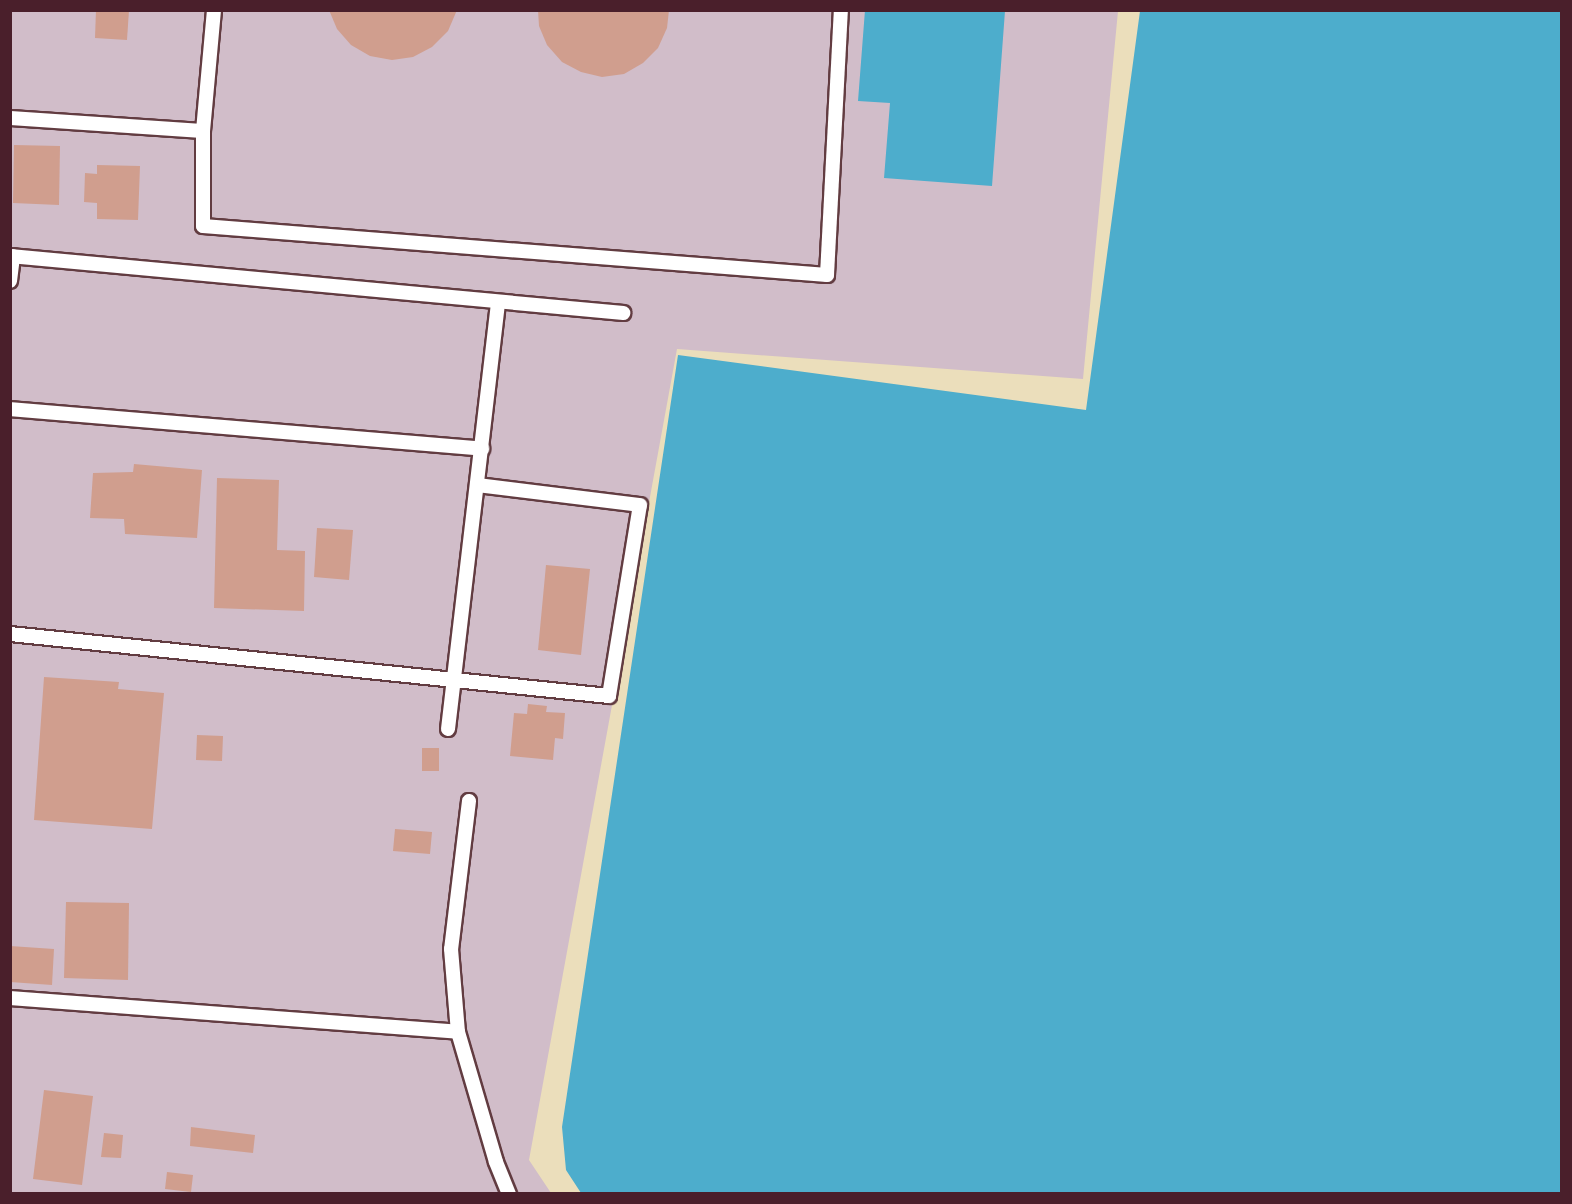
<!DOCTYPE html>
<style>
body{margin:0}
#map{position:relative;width:1572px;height:1204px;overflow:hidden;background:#ebdebb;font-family:"Playpen Sans",sans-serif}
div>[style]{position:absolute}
.industrial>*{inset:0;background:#d1bdc9}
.water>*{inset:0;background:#4dadcc}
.building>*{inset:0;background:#d09e8e}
.roads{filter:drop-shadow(2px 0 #623c41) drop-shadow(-2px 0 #623c41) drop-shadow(0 2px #623c41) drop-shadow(0 -2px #623c41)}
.lane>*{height:14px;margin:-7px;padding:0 7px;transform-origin:7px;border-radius:7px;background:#fff}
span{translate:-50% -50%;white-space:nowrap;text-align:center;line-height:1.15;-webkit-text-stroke:4.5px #f7f3e8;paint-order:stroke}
.frame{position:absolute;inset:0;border:12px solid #4a1f2b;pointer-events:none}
</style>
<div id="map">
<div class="industrial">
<div style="clip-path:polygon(10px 11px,1118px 11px,1083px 379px,677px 349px,529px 1160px,551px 1193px,11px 1193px)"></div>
</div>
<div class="water">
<div style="clip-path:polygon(865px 10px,1005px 11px,992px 186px,884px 178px,890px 103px,858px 101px)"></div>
<div style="clip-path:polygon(1140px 11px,1561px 11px,1561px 1193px,581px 1193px,566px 1170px,562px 1127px,678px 355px,1086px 410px)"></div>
</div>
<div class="building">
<div style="clip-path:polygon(96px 10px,129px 10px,127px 40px,95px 38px)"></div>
<div style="clip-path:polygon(329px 10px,457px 10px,448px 31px,432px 47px,413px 57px,392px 60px,370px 56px,351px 45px,337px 29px)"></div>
<div style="clip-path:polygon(538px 10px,669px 10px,667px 28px,658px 48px,643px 63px,624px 74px,602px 77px,581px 72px,562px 62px,547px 45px,539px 26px)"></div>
<div style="clip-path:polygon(14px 145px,60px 146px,59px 205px,13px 203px)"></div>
<div style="clip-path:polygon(97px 165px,140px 166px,138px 220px,97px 219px,97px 203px,84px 202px,85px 173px,97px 174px)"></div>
<div style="clip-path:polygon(134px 464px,202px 470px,197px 538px,125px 534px,124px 519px,90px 518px,93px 473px,133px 472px)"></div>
<div style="clip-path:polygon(217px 478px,279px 480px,277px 550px,305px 551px,304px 611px,214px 608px)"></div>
<div style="clip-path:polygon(317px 528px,353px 530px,349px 580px,314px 577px)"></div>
<div style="clip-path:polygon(546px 565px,590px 569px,581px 655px,538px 650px)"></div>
<div style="clip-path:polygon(44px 677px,119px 682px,118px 689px,164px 693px,152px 829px,34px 820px)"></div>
<div style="clip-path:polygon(528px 704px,547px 706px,546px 712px,565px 713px,563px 739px,555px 738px,553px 760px,510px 756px,514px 713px,527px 714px)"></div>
<div style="clip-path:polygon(197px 735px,223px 736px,222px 761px,196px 760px)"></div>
<div style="clip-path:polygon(422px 748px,439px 748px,439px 771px,422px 771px)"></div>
<div style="clip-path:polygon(395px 829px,432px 832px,430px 854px,393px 851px)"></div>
<div style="clip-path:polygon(66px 902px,129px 903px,128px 980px,64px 978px)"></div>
<div style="clip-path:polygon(10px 946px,54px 949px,52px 985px,10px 982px)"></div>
<div style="clip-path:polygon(44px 1090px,93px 1096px,82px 1185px,33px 1179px)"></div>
<div style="clip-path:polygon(191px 1127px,255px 1135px,253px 1153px,190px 1146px)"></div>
<div style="clip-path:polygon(104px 1133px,123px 1135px,121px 1158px,101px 1157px)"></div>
<div style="clip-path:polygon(167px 1172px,193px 1175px,191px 1192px,165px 1189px)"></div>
</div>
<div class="roads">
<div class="lane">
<div style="left:214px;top:10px;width:121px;rotate:95.2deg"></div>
<div style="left:203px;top:131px;width:95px;rotate:90deg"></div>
<div style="left:203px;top:226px;width:626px;rotate:4.49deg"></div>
<div style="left:827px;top:275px;width:265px;rotate:-87deg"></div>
<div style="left:10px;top:118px;width:193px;rotate:3.9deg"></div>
<div style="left:10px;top:256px;width:616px;rotate:5.31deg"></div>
<div style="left:10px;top:281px;width:25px;rotate:-83deg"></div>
<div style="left:10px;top:409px;width:474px;rotate:4.8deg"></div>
<div style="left:10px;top:634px;width:602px;rotate:5.91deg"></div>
<div style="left:609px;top:696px;width:193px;rotate:-80.8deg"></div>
<div style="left:640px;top:505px;width:163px;rotate:-173deg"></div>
<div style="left:448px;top:729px;width:430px;rotate:-83.3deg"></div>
<div style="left:469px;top:801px;width:149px;rotate:96.9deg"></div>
<div style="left:451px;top:949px;width:83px;rotate:85.2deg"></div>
<div style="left:458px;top:1032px;width:135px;rotate:73.7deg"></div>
<div style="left:496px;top:1162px;width:35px;rotate:68deg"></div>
<div style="left:10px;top:998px;width:449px;rotate:4.3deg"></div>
</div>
</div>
<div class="frame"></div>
</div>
